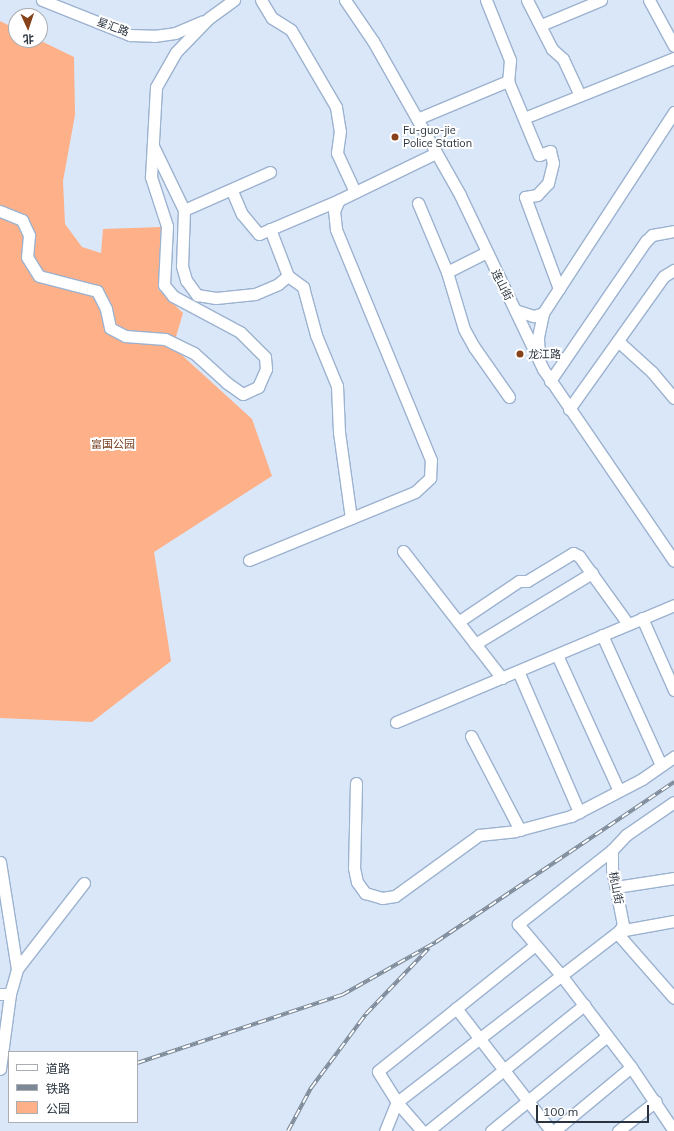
<!DOCTYPE html>
<meta charset="utf-8">
<style>
body{margin:0}
#map{position:relative;width:674px;height:1131px;overflow:hidden;background:#d9e7f9;font-family:Mulish,"Noto Sans SC",sans-serif}
div>[style]{position:absolute}
.green>*{inset:0;background:#feb089}
.roads{filter:drop-shadow(1px 0 #9cb2cf) drop-shadow(-1px 0 #9cb2cf) drop-shadow(0 1px #9cb2cf) drop-shadow(0 -1px #9cb2cf)}
.minor>*{height:11px;margin:-5.5px;padding:0 5.5px;transform-origin:5.5px;border-radius:5.5px;background:#fff}
.rail>*{height:4px;margin-top:-2px;transform-origin:0;background:repeating-linear-gradient(90deg,#fff 0 8px,#7c8896 0 16px);box-sizing:border-box;border-block:1px solid #7c8896}
.dots>*{width:11px;height:11px;translate:-50% -50%;box-sizing:border-box;border:2px solid #fff;border-radius:50%}
span{translate:-50% -50%;white-space:nowrap;text-align:center;line-height:1.15;-webkit-text-stroke:4px #fff;paint-order:stroke}
.street-label{font-size:11px;color:#2a333e}
.poi-label{font-size:11px;color:#2a333e}
.left{translate:0 -50%;text-align:left}
.park-label{font-size:11px;color:#743c1d}
.legend{position:absolute;left:8px;top:1051px;width:130px;height:72px;box-sizing:border-box;background:#fff;border:1px solid #aaadb2;margin:0;padding:5px 7px;list-style:none;font-size:12px;color:#2a333e}
.legend li{display:flex;align-items:center;gap:8px;height:20px}
.legend b{width:20px;border:1px solid #aaadb2}
.north{position:absolute;left:8px;top:8px;width:40px;height:40px;box-sizing:border-box;background:#fff;border:1px solid #aaadb2;border-radius:50%;rotate:177deg;font-size:11px;font-weight:700;line-height:16px;text-align:center;color:#2a333e}
.north::after{content:'';display:block;margin:auto;width:14px;height:18px;background:#874219;clip-path:polygon(50% 0,100% 100%,50% 72%,0 100%)}
.scale{position:absolute;left:536px;top:1105px;width:113px;height:18px;box-sizing:border-box;border:2px solid #2a333e;border-top:0;padding-left:5px;font-size:12px;line-height:14px;white-space:nowrap;color:#2a333e;-webkit-text-stroke:3px #fff;paint-order:stroke}
</style>
<div id="map">
<div class="green">
<div style="clip-path:polygon(0 21px,16px 29px,16px 40px,39px 40px,74px 57px,75px 115px,63px 181px,65px 224px,82px 247px,101px 253px,103px 229px,161px 227px,158px 289px,183px 313px,173px 347px,252px 419px,272px 476px,154px 552px,171px 661px,92px 722px,0 718px)"></div>
</div>
<div class="roads">
<div class="minor">
<div style="left:42px;top:0;width:95px;rotate:21.7deg"></div>
<div style="left:130px;top:35px;width:24px;rotate:2deg"></div>
<div style="left:154px;top:36px;width:21px;rotate:-8deg"></div>
<div style="left:175px;top:33px;width:30px;rotate:-23deg"></div>
<div style="left:261px;top:0;width:21px;rotate:59deg"></div>
<div style="left:272px;top:18px;width:22px;rotate:32deg"></div>
<div style="left:291px;top:30px;width:89px;rotate:59.7deg"></div>
<div style="left:336px;top:107px;width:24px;rotate:81deg"></div>
<div style="left:340px;top:131px;width:22px;rotate:98deg"></div>
<div style="left:337px;top:153px;width:43px;rotate:65.2deg"></div>
<div style="left:345px;top:0;width:50px;rotate:55.7deg"></div>
<div style="left:373px;top:41px;width:177px;rotate:60.5deg"></div>
<div style="left:460px;top:195px;width:193px;rotate:64.5deg"></div>
<div style="left:543px;top:369px;width:232px;rotate:55.7deg"></div>
<div style="left:486px;top:0;width:65px;rotate:68.2deg"></div>
<div style="left:510px;top:60px;width:21px;rotate:95deg"></div>
<div style="left:508px;top:81px;width:80px;rotate:67.3deg"></div>
<div style="left:539px;top:155px;width:12px;rotate:-20deg"></div>
<div style="left:550px;top:151px;width:12px;rotate:76deg"></div>
<div style="left:553px;top:163px;width:21px;rotate:104deg"></div>
<div style="left:548px;top:183px;width:16px;rotate:133deg"></div>
<div style="left:537px;top:195px;width:12px;rotate:171deg"></div>
<div style="left:525px;top:197px;width:98px;rotate:69.7deg"></div>
<div style="left:527px;top:0;width:55px;rotate:63deg"></div>
<div style="left:552px;top:49px;width:15px;rotate:42deg"></div>
<div style="left:563px;top:59px;width:40px;rotate:65deg"></div>
<div style="left:649px;top:0;width:52px;rotate:61.5deg"></div>
<div style="left:541px;top:25px;width:65px;rotate:-22.6deg"></div>
<div style="left:524px;top:118px;width:162px;rotate:-21.8deg"></div>
<div style="left:417px;top:119px;width:99px;rotate:-22.7deg"></div>
<div style="left:153px;top:146px;width:71px;rotate:64.2deg"></div>
<div style="left:184px;top:210px;width:94px;rotate:-23.8deg"></div>
<div style="left:232px;top:191px;width:25px;rotate:67deg"></div>
<div style="left:242px;top:214px;width:26px;rotate:50deg"></div>
<div style="left:259px;top:234px;width:87px;rotate:-23deg"></div>
<div style="left:418px;top:203px;width:75px;rotate:67.2deg"></div>
<div style="left:447px;top:272px;width:59px;rotate:73.4deg"></div>
<div style="left:464px;top:329px;width:21px;rotate:61deg"></div>
<div style="left:474px;top:347px;width:61px;rotate:55deg"></div>
<div style="left:184px;top:210px;width:56px;rotate:92deg"></div>
<div style="left:182px;top:266px;width:15px;rotate:74deg"></div>
<div style="left:186px;top:280px;width:19px;rotate:54deg"></div>
<div style="left:197px;top:295px;width:19px;rotate:9deg"></div>
<div style="left:216px;top:298px;width:39px;rotate:-6deg"></div>
<div style="left:255px;top:294px;width:25px;rotate:-23deg"></div>
<div style="left:278px;top:284px;width:13px;rotate:-39deg"></div>
<div style="left:0;top:211px;width:24px;rotate:22deg"></div>
<div style="left:22px;top:220px;width:17px;rotate:65deg"></div>
<div style="left:29px;top:235px;width:22px;rotate:95deg"></div>
<div style="left:27px;top:257px;width:22px;rotate:58deg"></div>
<div style="left:39px;top:276px;width:60px;rotate:14.5deg"></div>
<div style="left:97px;top:291px;width:20px;rotate:63deg"></div>
<div style="left:106px;top:309px;width:19px;rotate:78deg"></div>
<div style="left:110px;top:328px;width:17px;rotate:28deg"></div>
<div style="left:125px;top:336px;width:40px;rotate:4.3deg"></div>
<div style="left:165px;top:339px;width:32px;rotate:26deg"></div>
<div style="left:194px;top:353px;width:45px;rotate:42.3deg"></div>
<div style="left:227px;top:383px;width:19px;rotate:35deg"></div>
<div style="left:243px;top:394px;width:17px;rotate:-25deg"></div>
<div style="left:258px;top:387px;width:20px;rotate:-66deg"></div>
<div style="left:266px;top:369px;width:12px;rotate:-95deg"></div>
<div style="left:265px;top:357px;width:35px;rotate:-135deg"></div>
<div style="left:240px;top:332px;width:76px;rotate:-151.8deg"></div>
<div style="left:173px;top:296px;width:14px;rotate:-129deg"></div>
<div style="left:164px;top:285px;width:59px;rotate:-87.1deg"></div>
<div style="left:167px;top:226px;width:52px;rotate:-108.1deg"></div>
<div style="left:151px;top:177px;width:90px;rotate:-86.8deg"></div>
<div style="left:156px;top:87px;width:40px;rotate:-60.3deg"></div>
<div style="left:176px;top:52px;width:47px;rotate:-45.9deg"></div>
<div style="left:209px;top:18px;width:31px;rotate:-36deg"></div>
<div style="left:270px;top:229px;width:50px;rotate:69deg"></div>
<div style="left:288px;top:276px;width:19px;rotate:36deg"></div>
<div style="left:303px;top:287px;width:50px;rotate:74.8deg"></div>
<div style="left:316px;top:335px;width:55px;rotate:67.6deg"></div>
<div style="left:337px;top:386px;width:46px;rotate:87.5deg"></div>
<div style="left:339px;top:432px;width:87px;rotate:82.1deg"></div>
<div style="left:447px;top:272px;width:42px;rotate:-26.6deg"></div>
<div style="left:515px;top:310px;width:20px;rotate:18deg"></div>
<div style="left:534px;top:316px;width:9px;rotate:-18deg"></div>
<div style="left:619px;top:342px;width:45px;rotate:42.3deg"></div>
<div style="left:652px;top:372px;width:34px;rotate:50deg"></div>
<div style="left:539px;top:357px;width:20px;rotate:-93deg"></div>
<div style="left:538px;top:337px;width:25px;rotate:-78deg"></div>
<div style="left:543px;top:313px;width:240px;rotate:-56.9deg"></div>
<div style="left:550px;top:381px;width:170px;rotate:-55.6deg"></div>
<div style="left:646px;top:241px;width:8px;rotate:-45deg"></div>
<div style="left:652px;top:235px;width:22px;rotate:-10deg"></div>
<div style="left:569px;top:409px;width:163px;rotate:-54.5deg"></div>
<div style="left:664px;top:276px;width:12px;rotate:-31deg"></div>
<div style="left:403px;top:551px;width:161px;rotate:52.1deg"></div>
<div style="left:249px;top:560px;width:179px;rotate:-22.3deg"></div>
<div style="left:415px;top:492px;width:21px;rotate:-43deg"></div>
<div style="left:430px;top:478px;width:18px;rotate:-87deg"></div>
<div style="left:431px;top:460px;width:250px;rotate:-112.4deg"></div>
<div style="left:336px;top:229px;width:18px;rotate:-96deg"></div>
<div style="left:334px;top:211px;width:12px;rotate:-66deg"></div>
<div style="left:339px;top:200px;width:108px;rotate:-25.9deg"></div>
<div style="left:642px;top:618px;width:79px;rotate:66deg"></div>
<div style="left:458px;top:622px;width:73px;rotate:-33.9deg"></div>
<div style="left:519px;top:581px;width:8px"></div>
<div style="left:527px;top:581px;width:54px;rotate:-31.3deg"></div>
<div style="left:573px;top:553px;width:7px;rotate:27deg"></div>
<div style="left:579px;top:556px;width:84px;rotate:54.2deg"></div>
<div style="left:602px;top:635px;width:143px;rotate:65.6deg"></div>
<div style="left:475px;top:644px;width:137px;rotate:-31.3deg"></div>
<div style="left:557px;top:655px;width:149px;rotate:65.5deg"></div>
<div style="left:518px;top:671px;width:154px;rotate:66.6deg"></div>
<div style="left:396px;top:722px;width:302px;rotate:-22.8deg"></div>
<div style="left:471px;top:736px;width:106px;rotate:62.5deg"></div>
<div style="left:356px;top:783px;width:85px;rotate:91.3deg"></div>
<div style="left:354px;top:868px;width:14px;rotate:78deg"></div>
<div style="left:357px;top:882px;width:14px;rotate:54deg"></div>
<div style="left:365px;top:893px;width:18px;rotate:16deg"></div>
<div style="left:382px;top:898px;width:13px;rotate:-9deg"></div>
<div style="left:395px;top:896px;width:104px;rotate:-36deg"></div>
<div style="left:479px;top:835px;width:36px;rotate:-6deg"></div>
<div style="left:515px;top:831px;width:58px;rotate:-15deg"></div>
<div style="left:571px;top:816px;width:80px;rotate:-27.5deg"></div>
<div style="left:642px;top:779px;width:39px;rotate:-35deg"></div>
<div style="left:612px;top:850px;width:120px;rotate:141.8deg"></div>
<div style="left:518px;top:924px;width:67px;rotate:49.9deg"></div>
<div style="left:561px;top:975px;width:116px;rotate:52.7deg"></div>
<div style="left:631px;top:1067px;width:77px;rotate:56.1deg"></div>
<div style="left:0;top:862px;width:108px;rotate:81deg"></div>
<div style="left:616px;top:887px;width:59px;rotate:-8.8deg"></div>
<div style="left:619px;top:931px;width:56px;rotate:-10.3deg"></div>
<div style="left:617px;top:933px;width:86px;rotate:48.8deg"></div>
<div style="left:0;top:994px;width:10px"></div>
<div style="left:456px;top:1008px;width:155px;rotate:52.3deg"></div>
<div style="left:0;top:1069px;width:76px;rotate:-82.4deg"></div>
<div style="left:10px;top:994px;width:26px;rotate:-74deg"></div>
<div style="left:17px;top:969px;width:109px;rotate:-52.1deg"></div>
<div style="left:385px;top:1131px;width:31px;rotate:-68deg"></div>
<div style="left:397px;top:1102px;width:280px;rotate:-37.6deg"></div>
<div style="left:619px;top:931px;width:7px;rotate:-56deg"></div>
<div style="left:623px;top:925px;width:57px;rotate:-101.1deg"></div>
<div style="left:612px;top:869px;width:19px;rotate:-90deg"></div>
<div style="left:612px;top:850px;width:21px;rotate:-47deg"></div>
<div style="left:626px;top:835px;width:58px;rotate:-34.5deg"></div>
<div style="left:422px;top:1131px;width:38px;rotate:-131deg"></div>
<div style="left:397px;top:1102px;width:36px;rotate:-122deg"></div>
<div style="left:378px;top:1071px;width:201px;rotate:-38.7deg"></div>
<div style="left:428px;top:1131px;width:201px;rotate:-38.9deg"></div>
<div style="left:491px;top:1131px;width:150px;rotate:-39.3deg"></div>
<div style="left:554px;top:1131px;width:100px;rotate:-39.7deg"></div>
<div style="left:618px;top:1131px;width:48px;rotate:-38.3deg"></div>
</div>
</div>
<div class="rail">
<div style="left:137px;top:1063px;width:216px;rotate:-18.4deg"></div>
<div style="left:342px;top:995px;width:108px;rotate:-29.4deg"></div>
<div style="left:436px;top:942px;width:287px;rotate:-33.9deg"></div>
<div style="left:288px;top:1131px;width:49px;rotate:-61.9deg"></div>
<div style="left:311px;top:1088px;width:92px;rotate:-53.4deg"></div>
<div style="left:366px;top:1014px;width:91px;rotate:-46.3deg"></div>
</div>
<div class="dots">
<div style="left:395px;top:137px;background:#874219"></div>
<div style="left:520px;top:354px;background:#874219"></div>
</div>
<div class="street-label">
<span style="left:113px;top:27px;rotate:20deg">星汇路</span>
<span style="left:502px;top:285px;rotate:63deg">连山街</span>
<span style="left:616px;top:888px;rotate:79deg">桃山街</span>
</div>
<div class="poi-label">
<span class="left" style="left:403px;top:137px">Fu-guo-jie<br>Police Station</span>
<span class="left" style="left:528px;top:354px">龙江路</span>
</div>
<div class="park-label">
<span style="left:113px;top:444px">富国公园</span>
</div>
<ul class="legend">
<li><b style="height:5px;background:#fff"></b>道路</li>
<li><b style="height:5px;background:#7c8896"></b>铁路</li>
<li><b style="height:11px;background:#feb089"></b>公园</li>
</ul>
<div class="north">北</div>
<div class="scale">100 m</div>
</div>
